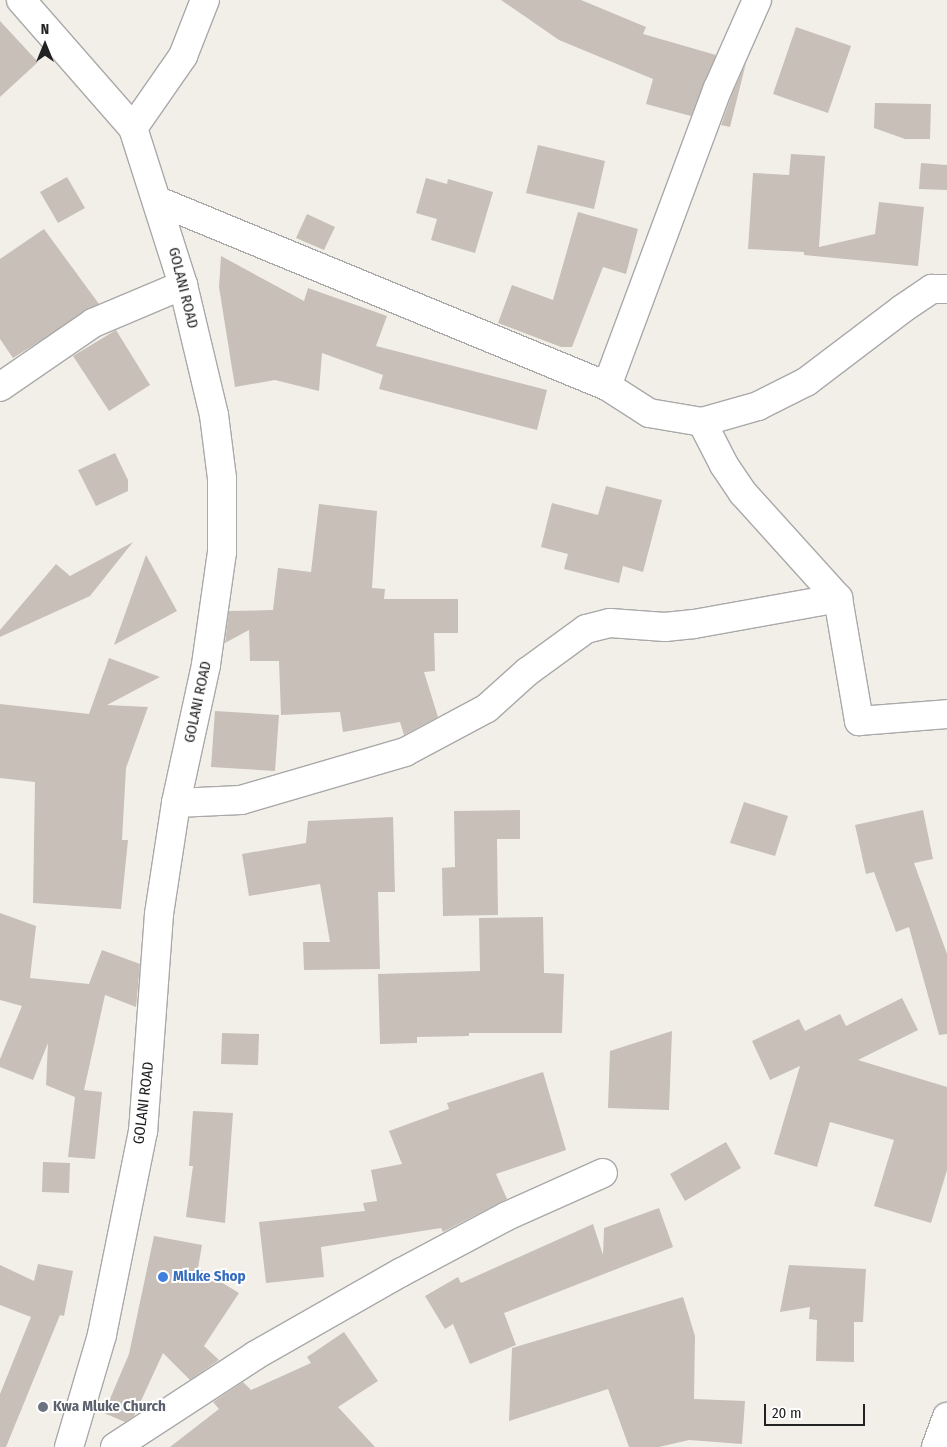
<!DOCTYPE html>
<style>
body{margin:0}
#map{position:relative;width:947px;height:1447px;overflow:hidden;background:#f2efe9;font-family:"Fira Sans Condensed",sans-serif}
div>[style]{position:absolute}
.building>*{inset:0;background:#c7bfb8}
.roads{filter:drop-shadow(1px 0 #a9a9a9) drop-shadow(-1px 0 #a9a9a9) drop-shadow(0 1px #a9a9a9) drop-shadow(0 -1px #a9a9a9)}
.street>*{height:28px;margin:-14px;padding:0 14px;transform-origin:14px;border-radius:14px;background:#fff}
.dots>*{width:14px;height:14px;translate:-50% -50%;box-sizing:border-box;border:2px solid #fff;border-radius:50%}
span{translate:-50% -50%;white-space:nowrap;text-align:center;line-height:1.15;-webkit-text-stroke:4px #fff;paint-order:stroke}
.street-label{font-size:15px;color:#222}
.shop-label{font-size:15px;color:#366cbe;font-weight:700}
.left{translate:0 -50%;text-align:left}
.worship-label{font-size:15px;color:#5b616d;font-weight:700}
.north{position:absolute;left:20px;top:20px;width:50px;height:50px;-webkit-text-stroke:4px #fff;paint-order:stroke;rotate:0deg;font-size:14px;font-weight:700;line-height:20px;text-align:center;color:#222}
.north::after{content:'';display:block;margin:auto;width:18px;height:22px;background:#222;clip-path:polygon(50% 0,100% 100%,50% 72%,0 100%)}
.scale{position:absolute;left:764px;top:1404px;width:101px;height:22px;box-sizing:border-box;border:2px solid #222;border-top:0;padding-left:6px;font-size:15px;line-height:18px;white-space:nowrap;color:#222;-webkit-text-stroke:4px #fff;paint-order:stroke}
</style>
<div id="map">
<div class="building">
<div style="clip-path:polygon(501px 0,581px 0,646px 27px,643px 34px,716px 55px,691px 116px,646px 104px,653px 79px,559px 40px)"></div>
<div style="clip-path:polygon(0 21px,38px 62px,0 97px)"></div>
<div style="clip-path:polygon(796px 27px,851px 46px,828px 113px,773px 94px)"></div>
<div style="clip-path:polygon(746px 63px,730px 127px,721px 125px,732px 94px)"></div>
<div style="clip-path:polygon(875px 103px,931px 104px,930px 139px,905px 139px,874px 128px)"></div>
<div style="clip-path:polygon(538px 145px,605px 161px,594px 209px,526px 193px)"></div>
<div style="clip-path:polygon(791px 154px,825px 156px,819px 247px,875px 234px,879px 202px,924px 207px,918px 266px,804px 255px,804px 252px,748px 249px,753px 173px,789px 175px)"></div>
<div style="clip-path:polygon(921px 163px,947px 165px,947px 190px,919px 189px)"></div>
<div style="clip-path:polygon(67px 177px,85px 208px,58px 223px,40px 192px)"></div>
<div style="clip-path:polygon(426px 178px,447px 184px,448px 179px,493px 192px,475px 253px,431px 240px,437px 219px,416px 213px)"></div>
<div style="clip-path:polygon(578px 212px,638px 229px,626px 274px,603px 267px,572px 347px,561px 347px,498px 323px,512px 285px,553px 300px)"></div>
<div style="clip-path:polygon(307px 214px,335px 227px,324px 250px,296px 238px)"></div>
<div style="clip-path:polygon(44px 229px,99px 304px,13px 358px,0 339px,0 259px)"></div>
<div style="clip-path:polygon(221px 256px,304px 301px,308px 288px,387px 316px,376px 346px,547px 390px,537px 430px,379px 389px,383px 375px,322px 353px,319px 391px,275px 380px,235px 387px,219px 287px)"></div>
<div style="clip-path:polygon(116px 330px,150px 385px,109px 411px,73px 356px)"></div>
<div style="clip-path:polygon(115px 453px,128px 480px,128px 491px,96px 506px,78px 470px)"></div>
<div style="clip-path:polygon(606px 486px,662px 500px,643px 572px,623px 566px,619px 583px,564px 569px,568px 554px,541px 547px,552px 503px,598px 515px)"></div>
<div style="clip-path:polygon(319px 504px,377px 511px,372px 588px,385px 589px,384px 599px,458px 599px,458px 633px,434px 633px,435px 671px,424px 672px,438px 717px,404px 735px,400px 722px,343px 732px,340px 712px,281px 715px,279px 661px,250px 661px,249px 630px,225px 643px,229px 611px,273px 610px,278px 568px,311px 572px)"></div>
<div style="clip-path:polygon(133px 542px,90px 596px,0 637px,0 630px,56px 564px,70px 576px)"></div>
<div style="clip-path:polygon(146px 555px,177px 611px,114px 645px)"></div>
<div style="clip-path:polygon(109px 658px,160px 677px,107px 705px,148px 707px,126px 768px,122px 840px,128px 840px,121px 909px,33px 903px,35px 782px,0 778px,0 704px,89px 714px)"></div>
<div style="clip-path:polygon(215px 711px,279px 715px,275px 771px,211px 767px)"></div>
<div style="clip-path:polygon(744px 802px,788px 816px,775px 856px,730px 843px)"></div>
<div style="clip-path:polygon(520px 810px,520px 839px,497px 839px,498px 915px,443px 916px,442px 868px,455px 867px,454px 811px)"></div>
<div style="clip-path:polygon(923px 810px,933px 859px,914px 863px,947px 954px,947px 1034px,939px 1035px,909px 927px,896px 932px,874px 872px,866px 874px,855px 825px)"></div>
<div style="clip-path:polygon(393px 817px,395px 892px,378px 892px,380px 969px,304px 970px,303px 942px,330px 942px,320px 884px,249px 896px,242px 854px,306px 843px,308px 821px)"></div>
<div style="clip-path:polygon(0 913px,36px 926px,30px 978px,89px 984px,102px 950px,140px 964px,136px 1007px,105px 995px,84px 1090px,102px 1092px,95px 1159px,68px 1157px,75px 1097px,46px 1085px,48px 1043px,33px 1080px,0 1067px,0 1059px,22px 1006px,0 1000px)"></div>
<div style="clip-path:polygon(543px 917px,544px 973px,564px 974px,562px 1033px,469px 1033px,469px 1036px,417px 1037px,417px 1043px,380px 1044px,378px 974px,480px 971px,479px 918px)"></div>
<div style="clip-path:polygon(902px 998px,918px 1030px,858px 1060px,947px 1087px,947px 1170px,931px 1223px,874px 1206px,894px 1140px,830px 1122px,817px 1167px,774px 1154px,800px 1066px,770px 1080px,752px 1041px,799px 1019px,805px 1031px,840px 1014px,846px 1026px)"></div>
<div style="clip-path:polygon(672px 1031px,669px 1110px,608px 1108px,610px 1051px)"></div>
<div style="clip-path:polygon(222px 1033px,259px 1034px,258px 1065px,221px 1064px)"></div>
<div style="clip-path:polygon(543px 1072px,566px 1150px,496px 1174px,507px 1199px,443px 1232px,441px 1228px,321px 1247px,324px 1277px,266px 1283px,259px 1222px,365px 1211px,363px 1203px,377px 1201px,371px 1170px,402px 1164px,389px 1131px,449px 1109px,447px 1103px)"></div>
<div style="clip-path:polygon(193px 1111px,233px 1113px,225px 1223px,186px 1217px,193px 1166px,189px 1166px)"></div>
<div style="clip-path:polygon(726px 1142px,741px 1168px,685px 1201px,670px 1174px)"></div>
<div style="clip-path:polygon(43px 1162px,70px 1163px,69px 1193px,42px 1192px)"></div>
<div style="clip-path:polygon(659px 1208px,673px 1247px,504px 1313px,516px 1345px,470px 1364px,453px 1324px,445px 1329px,425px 1296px,458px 1277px,461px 1283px,593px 1224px,603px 1255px,604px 1228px)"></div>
<div style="clip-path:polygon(154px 1236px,202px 1245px,198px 1268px,239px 1293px,204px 1346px,219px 1360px,190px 1380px,163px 1353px,134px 1416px,125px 1422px,104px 1413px,129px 1354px)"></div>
<div style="clip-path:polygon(38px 1264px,73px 1271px,64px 1316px,60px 1315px,6px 1447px,0 1447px,0 1394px,31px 1317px,0 1305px,0 1265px,34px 1281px)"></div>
<div style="clip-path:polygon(789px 1265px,866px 1269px,863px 1322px,854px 1322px,854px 1362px,816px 1361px,817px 1320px,809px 1319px,810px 1307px,780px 1312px)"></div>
<div style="clip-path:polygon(683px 1297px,695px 1336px,694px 1399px,745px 1401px,742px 1444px,689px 1440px,659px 1447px,629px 1447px,608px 1389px,509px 1421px,512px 1348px)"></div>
<div style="clip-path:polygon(344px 1332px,378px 1381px,338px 1407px,375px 1447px,170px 1447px,219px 1409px,213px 1402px,243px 1382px,251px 1390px,311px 1363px,307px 1357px)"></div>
</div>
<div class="roads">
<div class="street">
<div style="left:21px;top:0;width:170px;rotate:48.8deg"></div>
<div style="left:133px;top:128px;width:165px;rotate:72.3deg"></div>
<div style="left:183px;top:285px;width:134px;rotate:76.6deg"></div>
<div style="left:214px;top:415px;width:64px;rotate:82.8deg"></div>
<div style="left:222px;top:478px;width:74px;rotate:90deg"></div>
<div style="left:222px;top:552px;width:114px;rotate:98.1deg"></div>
<div style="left:206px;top:665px;width:141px;rotate:102.3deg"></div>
<div style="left:176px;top:803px;width:112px;rotate:98.7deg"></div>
<div style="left:159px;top:914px;width:218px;rotate:94.2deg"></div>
<div style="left:143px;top:1131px;width:208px;rotate:101.4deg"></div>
<div style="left:102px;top:1335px;width:117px;rotate:106.4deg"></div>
<div style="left:133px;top:128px;width:88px;rotate:-55.2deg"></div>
<div style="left:183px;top:56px;width:60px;rotate:-68.6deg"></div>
<div style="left:158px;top:201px;width:486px;rotate:22.4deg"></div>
<div style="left:607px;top:386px;width:50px;rotate:32.7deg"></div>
<div style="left:649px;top:413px;width:54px;rotate:9.6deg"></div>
<div style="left:702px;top:422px;width:58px;rotate:-15.9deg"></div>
<div style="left:758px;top:406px;width:54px;rotate:-26.6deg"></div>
<div style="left:806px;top:382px;width:121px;rotate:-37.2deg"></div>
<div style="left:902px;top:309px;width:36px;rotate:-34deg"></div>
<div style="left:932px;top:289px;width:15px"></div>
<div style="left:607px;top:386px;width:318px;rotate:-69.6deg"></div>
<div style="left:718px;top:88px;width:96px;rotate:-66.1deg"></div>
<div style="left:0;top:387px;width:113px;rotate:-34.5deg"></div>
<div style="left:93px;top:323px;width:98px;rotate:-22.9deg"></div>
<div style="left:702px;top:422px;width:48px;rotate:62.9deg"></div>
<div style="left:724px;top:465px;width:34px;rotate:56deg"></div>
<div style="left:743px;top:493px;width:142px;rotate:47.9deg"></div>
<div style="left:838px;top:598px;width:125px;rotate:80.3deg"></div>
<div style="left:859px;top:721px;width:88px;rotate:-4.5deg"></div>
<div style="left:176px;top:803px;width:65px;rotate:-2.6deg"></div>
<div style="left:241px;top:800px;width:171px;rotate:-16.3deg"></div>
<div style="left:405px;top:752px;width:93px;rotate:-28.2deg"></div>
<div style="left:487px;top:708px;width:54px;rotate:-42deg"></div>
<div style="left:527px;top:672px;width:73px;rotate:-36.1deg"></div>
<div style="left:586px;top:629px;width:25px;rotate:-14deg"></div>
<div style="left:610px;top:623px;width:55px;rotate:4.2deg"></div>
<div style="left:665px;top:627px;width:29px;rotate:-6deg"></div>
<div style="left:694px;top:624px;width:146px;rotate:-10.2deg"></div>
<div style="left:115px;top:1447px;width:168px;rotate:-33.1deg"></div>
<div style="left:256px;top:1355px;width:166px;rotate:-29.7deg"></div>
<div style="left:400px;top:1273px;width:121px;rotate:-28deg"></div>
<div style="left:507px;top:1216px;width:105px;rotate:-24.1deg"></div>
<div style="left:936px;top:1447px;width:32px;rotate:-70deg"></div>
</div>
</div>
<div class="dots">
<div style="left:163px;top:1277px;background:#3f7fe0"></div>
<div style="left:43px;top:1407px;background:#6b7280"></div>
</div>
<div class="street-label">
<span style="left:183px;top:288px;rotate:76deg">GOLANI ROAD</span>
<span style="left:198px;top:702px;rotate:-78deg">GOLANI ROAD</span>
<span style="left:144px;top:1103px;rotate:-83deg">GOLANI ROAD</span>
</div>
<div class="shop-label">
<span class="left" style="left:173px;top:1277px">Mluke Shop</span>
</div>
<div class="worship-label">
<span class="left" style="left:53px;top:1407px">Kwa Mluke Church</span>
</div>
<div class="north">N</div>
<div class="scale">20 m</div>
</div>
